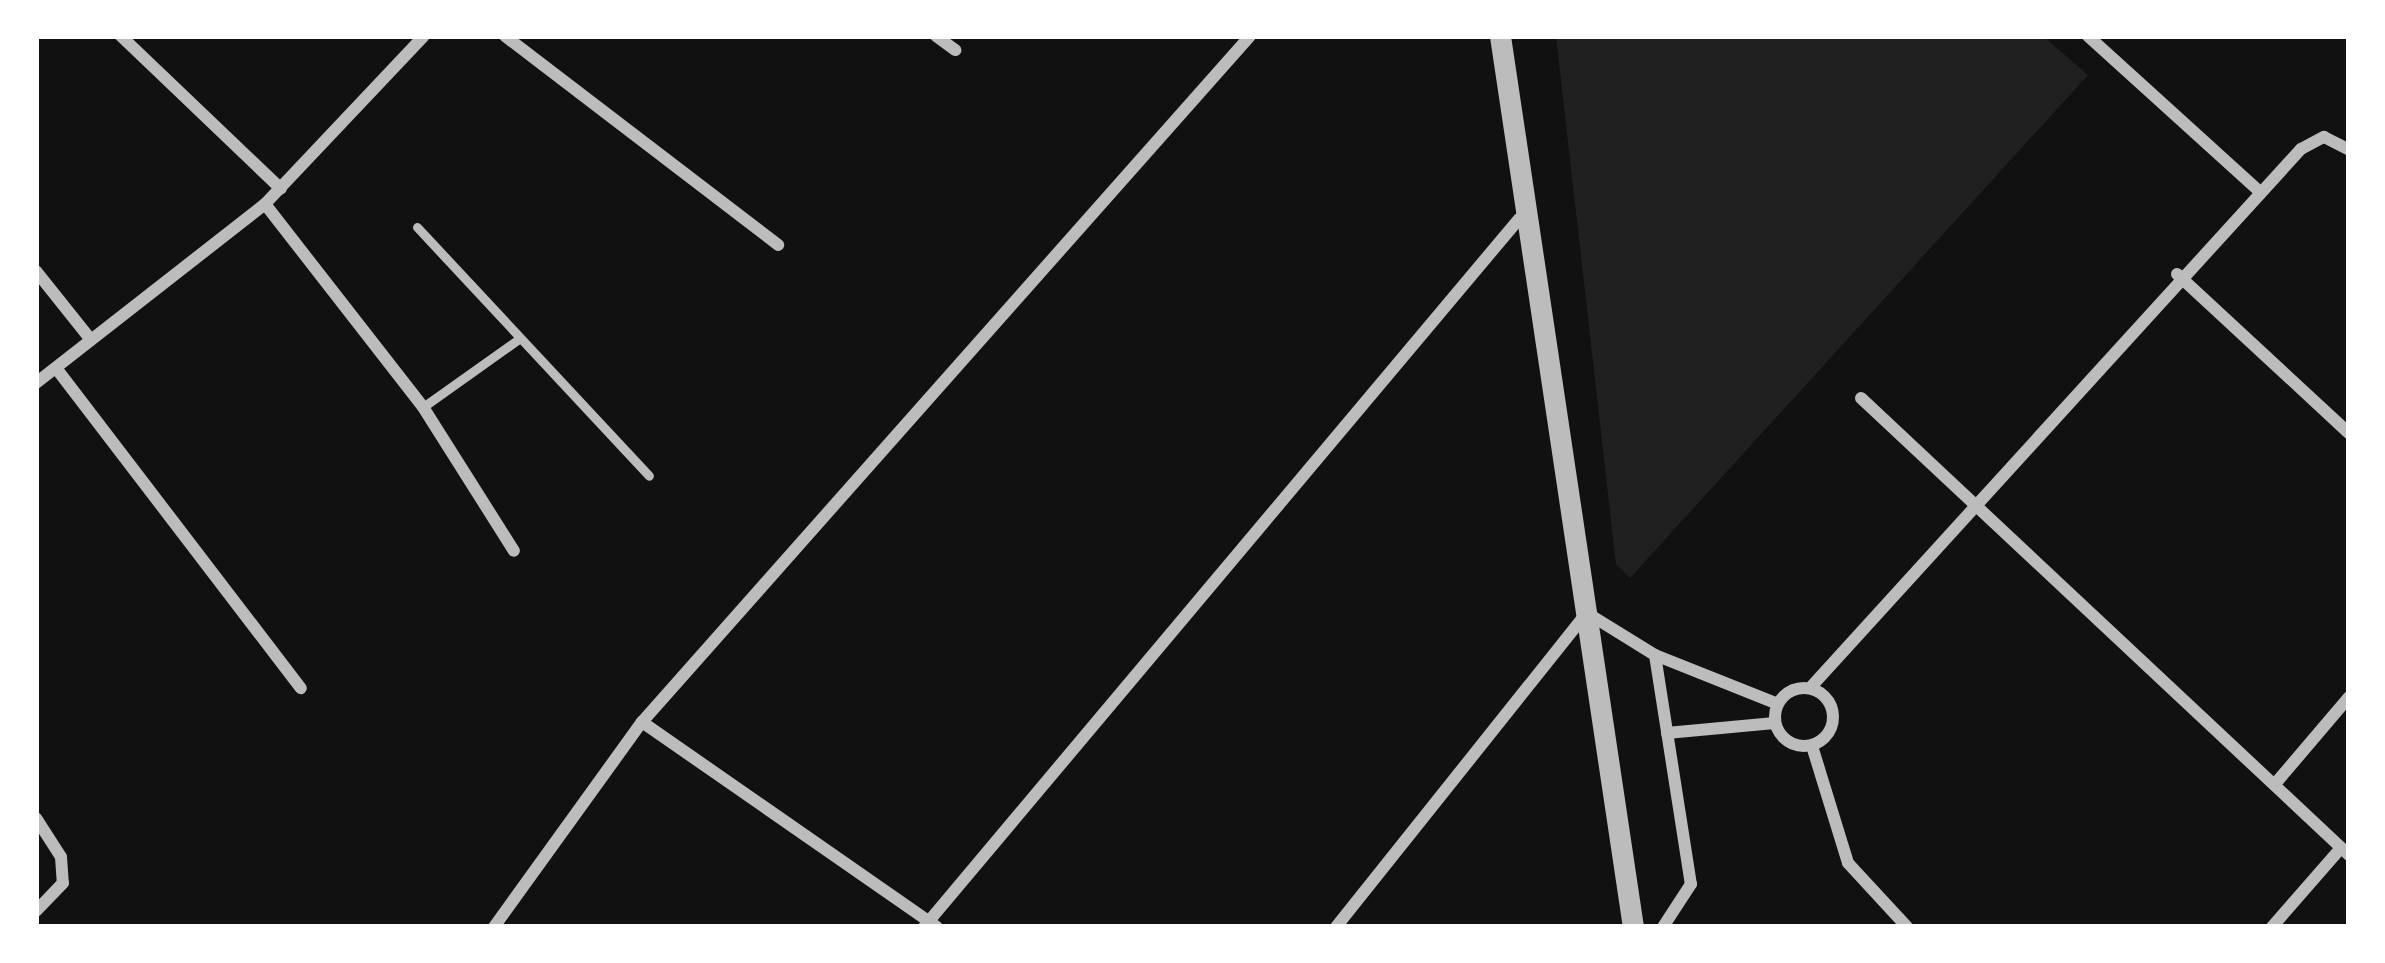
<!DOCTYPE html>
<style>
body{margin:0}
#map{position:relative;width:2385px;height:963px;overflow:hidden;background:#111;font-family:"Space Grotesk",sans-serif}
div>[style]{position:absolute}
.green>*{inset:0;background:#202020}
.service>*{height:9px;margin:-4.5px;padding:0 4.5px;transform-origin:4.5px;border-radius:4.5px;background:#bcbcbc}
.minor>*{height:12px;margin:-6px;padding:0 6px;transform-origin:6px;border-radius:6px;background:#bcbcbc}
.minor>.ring{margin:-6px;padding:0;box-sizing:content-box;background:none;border:12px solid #bcbcbc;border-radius:50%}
.tertiary>*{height:21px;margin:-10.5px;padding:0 10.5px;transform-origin:10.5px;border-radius:10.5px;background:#bcbcbc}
span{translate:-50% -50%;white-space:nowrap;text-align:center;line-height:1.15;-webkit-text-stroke:9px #fff;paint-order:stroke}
.frame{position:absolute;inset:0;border:39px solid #fff;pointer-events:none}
</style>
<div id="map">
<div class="green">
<div style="clip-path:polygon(1556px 36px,2043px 36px,2088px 75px,1630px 578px,1616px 564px)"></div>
</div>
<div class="service">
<div style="left:417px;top:227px;width:340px;rotate:47deg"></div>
<div style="left:423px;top:407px;width:119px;rotate:-35.4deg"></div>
</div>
<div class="minor">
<div style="left:121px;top:36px;width:221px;rotate:43.7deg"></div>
<div style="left:505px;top:36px;width:344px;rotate:37.4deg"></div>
<div style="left:936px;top:36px;width:24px;rotate:36deg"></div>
<div style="left:2088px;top:36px;width:231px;rotate:42.2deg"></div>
<div style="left:265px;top:204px;width:257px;rotate:52.1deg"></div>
<div style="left:423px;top:407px;width:170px;rotate:57.7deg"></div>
<div style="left:36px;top:271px;width:88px;rotate:51.4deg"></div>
<div style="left:2177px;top:274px;width:234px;rotate:42.8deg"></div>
<div style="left:56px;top:368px;width:403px;rotate:52.6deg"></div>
<div style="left:36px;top:383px;width:291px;rotate:-38deg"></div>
<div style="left:265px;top:204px;width:231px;rotate:-46.6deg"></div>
<div style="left:1861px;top:398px;width:669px;rotate:43.12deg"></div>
<div style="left:1655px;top:655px;width:232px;rotate:81.1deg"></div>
<div style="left:1691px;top:884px;width:51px;rotate:123.1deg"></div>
<div class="ring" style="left:1775px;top:688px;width:46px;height:46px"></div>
<div style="left:1810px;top:688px;width:729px;rotate:-47.67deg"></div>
<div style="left:2301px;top:149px;width:26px;rotate:-28deg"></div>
<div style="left:2324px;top:137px;width:28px;rotate:27deg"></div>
<div style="left:642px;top:722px;width:359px;rotate:34.8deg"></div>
<div style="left:1667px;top:733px;width:108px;rotate:-5.3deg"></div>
<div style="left:1812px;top:746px;width:122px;rotate:72.9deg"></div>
<div style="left:1848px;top:863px;width:87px;rotate:47.3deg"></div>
<div style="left:2275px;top:784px;width:114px;rotate:-49.6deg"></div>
<div style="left:36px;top:818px;width:46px;rotate:57.3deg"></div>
<div style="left:61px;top:857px;width:26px;rotate:86deg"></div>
<div style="left:63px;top:883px;width:39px;rotate:134deg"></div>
<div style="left:494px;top:927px;width:253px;rotate:-54.2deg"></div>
<div style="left:642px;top:722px;width:917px;rotate:-48.45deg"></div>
<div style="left:924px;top:927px;width:925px;rotate:-49.96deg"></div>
<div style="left:1336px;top:927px;width:402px;rotate:-51.4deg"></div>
<div style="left:1587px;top:613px;width:80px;rotate:31.7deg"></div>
<div style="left:1655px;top:655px;width:132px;rotate:21.7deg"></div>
<div style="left:2272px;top:927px;width:105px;rotate:-48.9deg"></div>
</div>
<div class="tertiary">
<div style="left:1500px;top:36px;width:901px;rotate:81.51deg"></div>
</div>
<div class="frame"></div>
</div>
